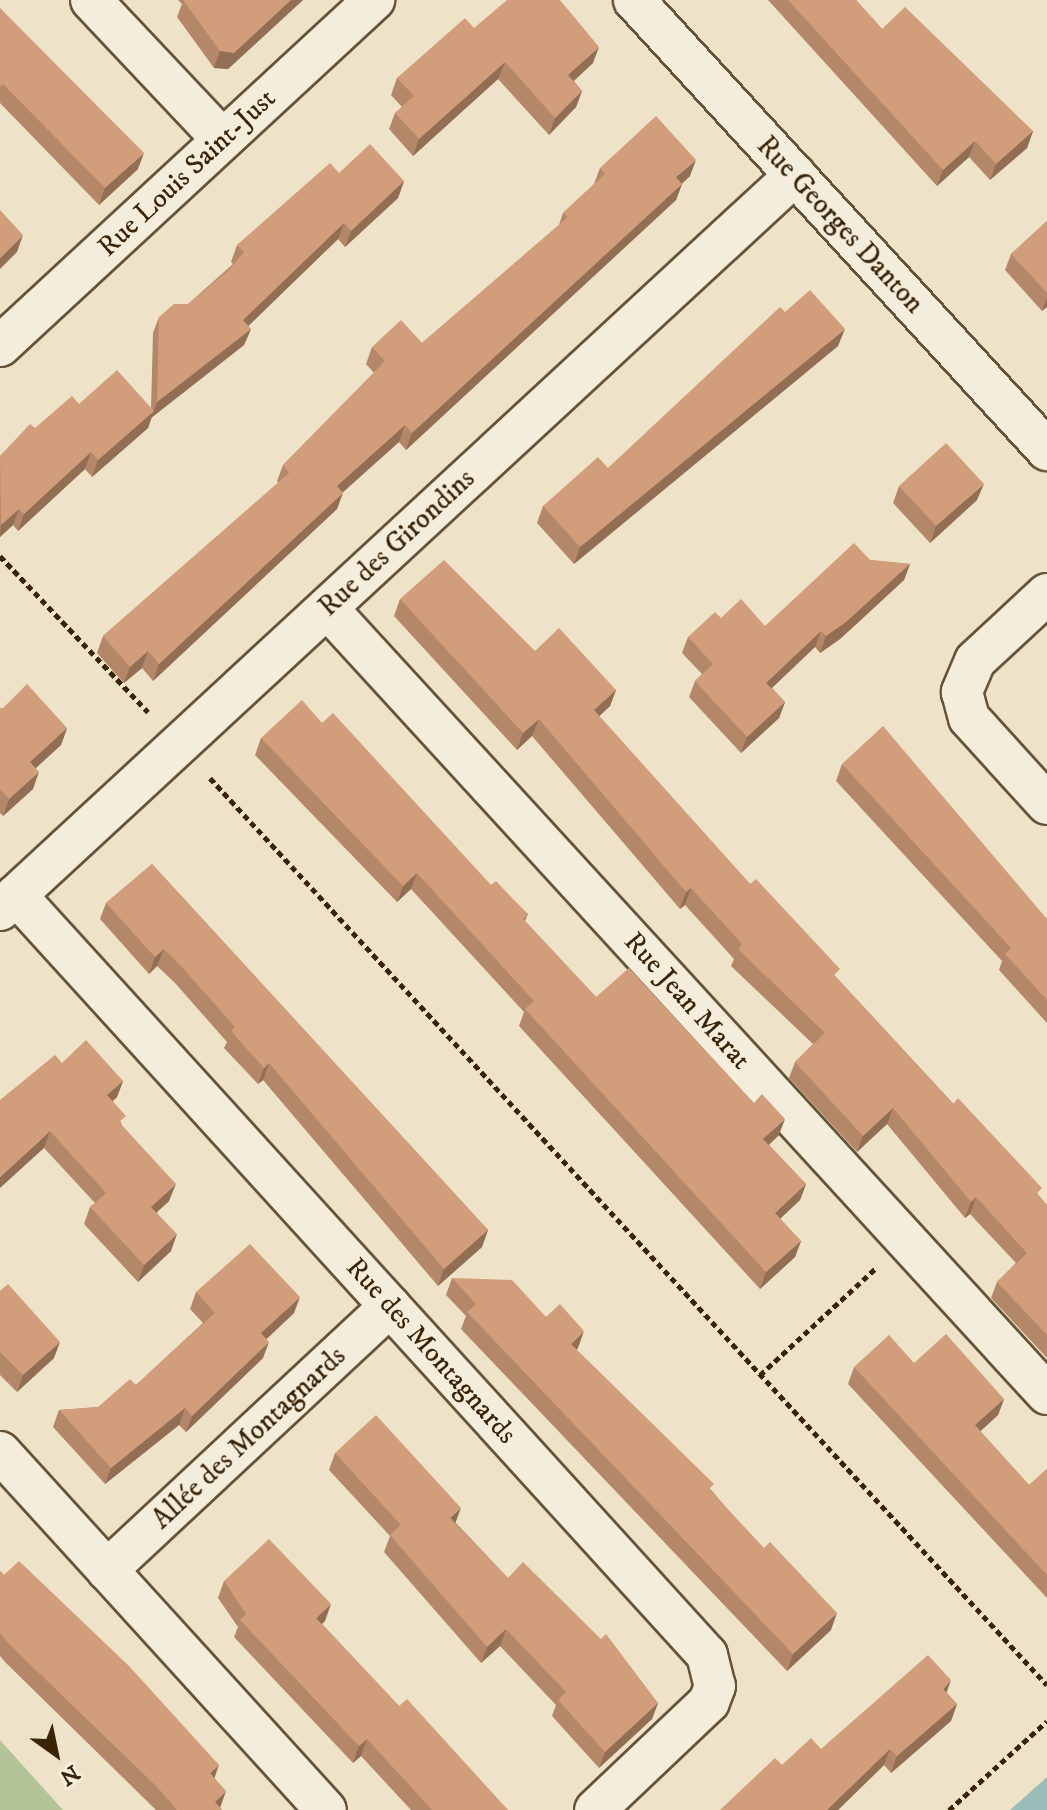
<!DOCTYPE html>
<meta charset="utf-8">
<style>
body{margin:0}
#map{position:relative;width:1047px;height:1810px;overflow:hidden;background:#eee3c8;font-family:"IM FELL DW Pica",serif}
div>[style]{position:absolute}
.green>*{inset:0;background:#b5c498}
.water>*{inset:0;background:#9abdba}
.path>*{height:5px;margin-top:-2.5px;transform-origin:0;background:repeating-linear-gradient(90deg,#392408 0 6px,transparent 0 10px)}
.roads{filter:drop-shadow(2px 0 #665438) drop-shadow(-2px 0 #665438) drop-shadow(0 2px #665438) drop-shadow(0 -2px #665438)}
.minor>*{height:40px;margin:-20px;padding:0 20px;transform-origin:20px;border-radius:20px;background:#f4eddb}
.wall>*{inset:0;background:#b48769}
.shaded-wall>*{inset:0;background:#926e55}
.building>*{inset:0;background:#d19d7a}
span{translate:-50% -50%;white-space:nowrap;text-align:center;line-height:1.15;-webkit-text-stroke:7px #f4eddb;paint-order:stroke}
.street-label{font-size:28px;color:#392408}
.north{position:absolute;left:16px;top:1714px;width:80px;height:80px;-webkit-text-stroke:6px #f4eddb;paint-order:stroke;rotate:147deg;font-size:22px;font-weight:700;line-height:32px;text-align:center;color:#392408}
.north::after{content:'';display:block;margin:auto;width:28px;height:36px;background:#392408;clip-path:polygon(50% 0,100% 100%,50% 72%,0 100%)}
</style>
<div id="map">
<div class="green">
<div style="clip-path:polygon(0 1740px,63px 1810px,0 1810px)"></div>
</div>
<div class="water">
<div style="clip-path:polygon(1047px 1777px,1047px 1810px,1010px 1810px)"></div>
</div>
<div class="path">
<div style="left:0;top:556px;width:215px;rotate:46.5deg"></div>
<div style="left:210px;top:778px;width:1234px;rotate:47.3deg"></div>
<div style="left:760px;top:1375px;width:158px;rotate:-42.7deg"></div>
<div style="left:949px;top:1810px;width:132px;rotate:-42.2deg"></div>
</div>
<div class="roads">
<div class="minor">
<div style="left:91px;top:0;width:192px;rotate:46.7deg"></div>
<div style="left:634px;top:0;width:611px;rotate:47.45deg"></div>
<div style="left:0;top:346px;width:510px;rotate:-42.77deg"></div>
<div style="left:1047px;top:594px;width:98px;rotate:137.1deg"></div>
<div style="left:975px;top:661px;width:34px;rotate:113deg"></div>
<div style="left:962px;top:692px;width:27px;rotate:75deg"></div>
<div style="left:969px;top:718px;width:116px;rotate:47.8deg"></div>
<div style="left:327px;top:608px;width:1066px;rotate:47.51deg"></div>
<div style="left:16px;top:895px;width:1027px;rotate:47.72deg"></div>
<div style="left:707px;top:1655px;width:32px;rotate:76deg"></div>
<div style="left:715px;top:1686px;width:17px;rotate:111deg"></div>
<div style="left:709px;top:1702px;width:157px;rotate:136.5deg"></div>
<div style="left:0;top:910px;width:1083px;rotate:-42.75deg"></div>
<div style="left:0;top:1452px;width:484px;rotate:47.7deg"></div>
<div style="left:107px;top:1570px;width:387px;rotate:-43deg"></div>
</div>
</div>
<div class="wall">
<div style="clip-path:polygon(178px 0,303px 0,228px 69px,214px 68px,177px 17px,182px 4px)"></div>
<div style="clip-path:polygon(768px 0,856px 0,882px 29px,1033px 131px,1027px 148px,990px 180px,969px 157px,937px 186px)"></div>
<div style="clip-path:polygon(0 8px,138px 169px,99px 205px,0 103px)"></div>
<div style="clip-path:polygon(474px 28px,593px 63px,574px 81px,582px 91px,576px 107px,549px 135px,498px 79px,413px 156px,389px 129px,395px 113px,402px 107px,391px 95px,397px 78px)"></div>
<div style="clip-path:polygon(600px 168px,690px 176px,682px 184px,676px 200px,406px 450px,399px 442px,342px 492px,337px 509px,153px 681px,142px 668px,124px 683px,97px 653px,103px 636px,278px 483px,277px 481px,283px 465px,374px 373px,366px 364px,372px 347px,422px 343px,559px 225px,563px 213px,594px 184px)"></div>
<div style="clip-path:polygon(339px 173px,404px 181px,398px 198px,345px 247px,338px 239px,248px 326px,251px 329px,244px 345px,151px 418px,148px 428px,92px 477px,85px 469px,18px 531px,13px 525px,0 537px,0 456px,35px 428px,79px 404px,151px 408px,153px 333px,159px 317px,188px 304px,233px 264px,231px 262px,237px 245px)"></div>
<div style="clip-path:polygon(1047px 221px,1047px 307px,1042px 311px,1005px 270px,1011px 254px)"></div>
<div style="clip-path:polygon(785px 312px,838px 346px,574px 564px,537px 523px,543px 506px,608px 468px)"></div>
<div style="clip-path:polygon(899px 486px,977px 500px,930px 543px,893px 503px)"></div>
<div style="clip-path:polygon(870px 560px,910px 564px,904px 580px,840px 639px,820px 653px,815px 647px,772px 688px,785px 702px,779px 718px,741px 753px,689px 697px,695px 681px,702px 674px,682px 653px,688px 637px,765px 626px)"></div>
<div style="clip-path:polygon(400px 599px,535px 651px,616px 690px,610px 706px,599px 716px,750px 884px,1047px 1205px,1047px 1358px,991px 1298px,997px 1282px,1016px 1263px,970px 1214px,965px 1218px,887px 1124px,857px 1152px,789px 1078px,795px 1062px,813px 1044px,731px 966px,734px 959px,685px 905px,680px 909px,532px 736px,517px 750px,394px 616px)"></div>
<div style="clip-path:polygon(0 708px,67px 728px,61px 745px,35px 768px,33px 789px,3px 816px,0 813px)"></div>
<div style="clip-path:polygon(322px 723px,491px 885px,528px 914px,525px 921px,596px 997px,779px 1135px,769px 1145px,806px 1184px,800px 1200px,780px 1219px,801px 1241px,795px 1257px,760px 1289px,519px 1026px,524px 1012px,411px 889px,397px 902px,255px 755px,261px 738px)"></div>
<div style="clip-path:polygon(842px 764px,1047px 919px,1047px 1023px,999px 970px,1002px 961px,836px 781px)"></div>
<div style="clip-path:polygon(152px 864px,488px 1230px,482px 1247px,438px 1286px,263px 1080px,258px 1084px,224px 1048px,227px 1042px,175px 983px,157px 966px,149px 974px,100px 919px,106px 903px)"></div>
<div style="clip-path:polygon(62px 1063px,123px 1081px,117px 1097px,113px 1101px,122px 1126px,169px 1201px,157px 1212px,171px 1251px,138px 1282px,84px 1224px,90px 1207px,95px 1203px,44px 1148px)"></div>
<div style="clip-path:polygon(452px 1278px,546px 1317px,578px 1348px,576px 1350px,712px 1491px,831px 1630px,787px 1671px,461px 1329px,466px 1316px,446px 1295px)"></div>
<div style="clip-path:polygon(0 1291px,54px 1358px,17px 1392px,0 1375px)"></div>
<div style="clip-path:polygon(196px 1292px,294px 1313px,266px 1339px,263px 1358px,186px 1432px,179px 1425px,105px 1484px,53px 1427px,59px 1410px,98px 1407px,136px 1385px,203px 1323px,190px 1309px)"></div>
<div style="clip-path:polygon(914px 1363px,1004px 1399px,998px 1415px,980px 1431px,1029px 1485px,1047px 1469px,1047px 1598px,848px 1384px,854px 1367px)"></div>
<div style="clip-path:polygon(335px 1453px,456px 1523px,508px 1578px,658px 1703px,652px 1719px,599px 1768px,552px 1716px,556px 1705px,500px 1646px,481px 1663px,384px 1552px,390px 1536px,329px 1470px)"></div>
<div style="clip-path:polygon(0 1571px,215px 1778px,220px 1808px,222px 1810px,156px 1810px,5px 1662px,0 1656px)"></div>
<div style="clip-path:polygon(224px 1581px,325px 1621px,322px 1624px,399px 1706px,508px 1810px,411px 1810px,361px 1756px,353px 1763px,234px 1637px,238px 1627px,218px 1598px)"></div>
<div style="clip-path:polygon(947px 1693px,957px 1704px,951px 1721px,891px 1773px,884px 1765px,838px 1810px,720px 1810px,782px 1765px,821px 1749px)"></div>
</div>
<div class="shaded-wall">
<div style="clip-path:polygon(291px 0,303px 0,228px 69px,214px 68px,220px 51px)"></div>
<div style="clip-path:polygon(599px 47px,593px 63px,562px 91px,568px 75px)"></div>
<div style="clip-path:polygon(505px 62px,498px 79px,413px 156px,419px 139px)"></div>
<div style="clip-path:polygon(582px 91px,576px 107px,549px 135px,555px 118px)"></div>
<div style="clip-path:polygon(1033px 131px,1027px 148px,990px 180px,996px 164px)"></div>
<div style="clip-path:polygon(975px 141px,969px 157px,937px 186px,943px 170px)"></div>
<div style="clip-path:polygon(144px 153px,138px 169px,99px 205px,105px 188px)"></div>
<div style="clip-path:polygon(696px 160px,690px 176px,670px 194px,676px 177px)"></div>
<div style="clip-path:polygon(404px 181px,398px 198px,345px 247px,351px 231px)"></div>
<div style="clip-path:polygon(682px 184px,676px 200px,406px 450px,412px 433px)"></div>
<div style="clip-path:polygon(344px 223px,338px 239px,237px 337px,243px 320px)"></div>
<div style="clip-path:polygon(23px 235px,17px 252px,0 269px,0 258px)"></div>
<div style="clip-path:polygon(1047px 298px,1047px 307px,1042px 311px)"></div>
<div style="clip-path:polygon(251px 329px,244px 345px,151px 418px,157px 402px)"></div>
<div style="clip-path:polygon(845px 329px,838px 346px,574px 564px,580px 547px)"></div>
<div style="clip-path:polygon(154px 411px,148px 428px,92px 477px,98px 460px)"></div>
<div style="clip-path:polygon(405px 425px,399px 442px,331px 503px,337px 486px)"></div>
<div style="clip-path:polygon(91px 452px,85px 469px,18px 531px,24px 514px)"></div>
<div style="clip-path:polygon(984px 484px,977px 500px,930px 543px,936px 526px)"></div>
<div style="clip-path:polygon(343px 493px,337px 509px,153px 681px,159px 664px)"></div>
<div style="clip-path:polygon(19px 509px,13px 525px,0 537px,1px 525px)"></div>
<div style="clip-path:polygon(910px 564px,904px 580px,840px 639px,820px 653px,826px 636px)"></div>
<div style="clip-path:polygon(821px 631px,815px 647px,760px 699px,766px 683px)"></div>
<div style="clip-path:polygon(148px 651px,142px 668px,124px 683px,130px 667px)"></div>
<div style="clip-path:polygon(616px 690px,610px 706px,588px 727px,594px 710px)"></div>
<div style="clip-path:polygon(785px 702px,779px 718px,741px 753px,747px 737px)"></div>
<div style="clip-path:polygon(539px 719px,532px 736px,517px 750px,523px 733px)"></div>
<div style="clip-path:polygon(67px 728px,61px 745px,24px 779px,30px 762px)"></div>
<div style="clip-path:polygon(39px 772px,33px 789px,3px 816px,9px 799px)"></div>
<div style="clip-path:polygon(417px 873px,411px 889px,397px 902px,403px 886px)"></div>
<div style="clip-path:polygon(691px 888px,685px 905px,680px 909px,686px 892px)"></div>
<div style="clip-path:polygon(164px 949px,157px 966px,149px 974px,155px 957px)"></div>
<div style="clip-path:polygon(269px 1063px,263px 1080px,258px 1084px,264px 1068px)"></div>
<div style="clip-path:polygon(123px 1081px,117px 1097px,101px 1111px,107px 1095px)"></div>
<div style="clip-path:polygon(893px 1108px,887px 1124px,857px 1152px,863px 1136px)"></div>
<div style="clip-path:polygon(785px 1119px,779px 1135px,757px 1155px,763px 1139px)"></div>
<div style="clip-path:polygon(50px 1131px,44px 1148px,0 1188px,0 1177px)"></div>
<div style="clip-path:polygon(176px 1184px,169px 1201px,145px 1223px,151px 1207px)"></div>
<div style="clip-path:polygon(806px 1184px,800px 1200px,769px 1229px,775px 1213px)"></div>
<div style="clip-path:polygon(976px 1197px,970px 1214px,965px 1218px,971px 1202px)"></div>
<div style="clip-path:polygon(488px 1230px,482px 1247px,438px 1286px,444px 1269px)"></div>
<div style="clip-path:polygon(177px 1234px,171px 1251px,138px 1282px,144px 1265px)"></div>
<div style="clip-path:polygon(801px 1241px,795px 1257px,760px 1289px,766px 1272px)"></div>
<div style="clip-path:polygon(300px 1297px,294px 1313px,255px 1350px,261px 1333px)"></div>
<div style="clip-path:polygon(584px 1331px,578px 1348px,565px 1361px,571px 1344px)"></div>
<div style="clip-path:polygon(60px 1342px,54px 1358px,17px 1392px,23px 1375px)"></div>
<div style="clip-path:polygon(269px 1342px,263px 1358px,186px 1432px,192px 1416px)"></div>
<div style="clip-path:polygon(1004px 1399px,998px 1415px,969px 1442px,975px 1425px)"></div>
<div style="clip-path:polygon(185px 1408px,179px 1425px,105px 1484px,111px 1468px)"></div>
<div style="clip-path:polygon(461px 1508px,455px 1524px,450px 1518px)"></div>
<div style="clip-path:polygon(331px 1604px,325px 1621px,310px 1635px,316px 1618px)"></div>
<div style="clip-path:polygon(837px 1613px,831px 1630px,787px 1671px,793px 1654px)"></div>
<div style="clip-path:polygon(506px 1629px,500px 1646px,481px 1663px,487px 1647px)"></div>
<div style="clip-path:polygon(951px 1680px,945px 1697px,943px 1689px)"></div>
<div style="clip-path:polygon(658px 1703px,652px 1719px,599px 1768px,605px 1752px)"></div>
<div style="clip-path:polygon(957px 1704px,951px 1721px,891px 1773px,897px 1756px)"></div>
<div style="clip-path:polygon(367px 1739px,361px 1756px,353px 1763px,359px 1746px)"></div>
<div style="clip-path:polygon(890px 1749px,884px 1765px,838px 1810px,827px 1810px)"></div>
<div style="clip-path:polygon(219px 1765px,213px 1782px,210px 1773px)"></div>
<div style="clip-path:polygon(226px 1791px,220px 1808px,215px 1802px)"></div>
</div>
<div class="building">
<div style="clip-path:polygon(183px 0,291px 0,234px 53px,220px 51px)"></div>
<div style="clip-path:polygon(507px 0,560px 0,599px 47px,568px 75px,582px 91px,555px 118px,505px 62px,419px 139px,395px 113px,414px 96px,397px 78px,465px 18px,474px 28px)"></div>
<div style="clip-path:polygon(788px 0,856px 0,882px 29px,905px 7px,1033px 131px,996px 164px,975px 141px,943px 170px)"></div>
<div style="clip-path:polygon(0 8px,144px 153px,105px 188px,3px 84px,0 87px)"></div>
<div style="clip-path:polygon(656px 116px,696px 160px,676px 177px,682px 184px,412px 433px,405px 425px,337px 486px,343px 493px,159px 664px,148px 651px,130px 667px,103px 636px,289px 473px,283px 465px,385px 361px,372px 347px,401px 320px,422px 343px,568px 217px,563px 213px,605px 174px,600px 168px)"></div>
<div style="clip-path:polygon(370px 144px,404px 181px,351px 231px,344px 223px,243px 320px,251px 329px,157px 402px,159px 317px,174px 304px,188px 304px,230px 269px,244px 252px,237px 245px,330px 163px,339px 173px)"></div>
<div style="clip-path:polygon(0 210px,23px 235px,0 258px)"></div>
<div style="clip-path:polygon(1047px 221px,1047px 293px,1011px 254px)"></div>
<div style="clip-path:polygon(810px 290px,845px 329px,580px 547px,543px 506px,598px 457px,608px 468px,780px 307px,785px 312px)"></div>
<div style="clip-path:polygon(117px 370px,154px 411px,98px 460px,91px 452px,24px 514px,19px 509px,1px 525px,0 456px,30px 424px,35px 428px,72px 396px,79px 404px)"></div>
<div style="clip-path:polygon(946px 443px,984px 484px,936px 526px,899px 486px)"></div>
<div style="clip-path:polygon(854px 543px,870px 560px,910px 564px,846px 622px,826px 636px,821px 631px,766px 683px,785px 702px,747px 737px,695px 681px,713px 664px,688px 637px,715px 612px,721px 618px,741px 599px,765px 626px)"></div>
<div style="clip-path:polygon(444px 560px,535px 651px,559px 628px,616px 690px,594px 710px,750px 884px,756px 879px,840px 969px,834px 975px,953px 1104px,958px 1098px,1042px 1188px,1037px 1193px,1047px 1205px,1047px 1335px,997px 1282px,1027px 1253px,976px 1197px,971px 1202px,893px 1108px,863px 1136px,795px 1062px,825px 1033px,738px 949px,742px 944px,691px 888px,686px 892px,539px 719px,523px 733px,400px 599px)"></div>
<div style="clip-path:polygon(27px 684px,67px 728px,30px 762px,39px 772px,9px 799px,0 789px,0 708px,3px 708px)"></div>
<div style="clip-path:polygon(302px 700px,322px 723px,333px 713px,491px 885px,496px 881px,512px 898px,528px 914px,523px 919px,596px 997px,629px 968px,754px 1103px,762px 1094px,785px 1119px,763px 1139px,806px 1184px,775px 1213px,801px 1241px,766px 1272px,525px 1009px,534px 1001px,417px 873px,403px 886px,261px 738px)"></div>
<div style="clip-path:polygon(883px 726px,1047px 919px,1047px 1000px,1005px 954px,1011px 948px,842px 764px)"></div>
<div style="clip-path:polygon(152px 864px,488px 1230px,444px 1269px,269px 1063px,264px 1068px,231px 1031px,235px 1027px,181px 966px,164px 949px,155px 957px,106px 903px)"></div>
<div style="clip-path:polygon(86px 1040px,123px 1081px,107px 1095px,126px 1116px,119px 1122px,176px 1184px,151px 1207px,177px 1234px,144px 1265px,90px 1207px,106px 1193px,50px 1131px,0 1177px,0 1100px,55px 1055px,62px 1063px)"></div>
<div style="clip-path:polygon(250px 1244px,300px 1297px,261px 1333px,269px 1342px,192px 1416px,185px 1408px,111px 1468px,59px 1410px,98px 1407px,130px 1379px,136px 1385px,215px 1313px,196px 1292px)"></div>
<div style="clip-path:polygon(452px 1278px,512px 1280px,546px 1317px,560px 1304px,584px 1331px,571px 1344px,714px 1484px,709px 1489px,764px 1548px,770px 1542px,837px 1613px,793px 1654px,467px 1312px,476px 1304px)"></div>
<div style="clip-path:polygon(8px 1284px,60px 1342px,23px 1375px,0 1352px,0 1291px)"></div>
<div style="clip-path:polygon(946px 1334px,1004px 1399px,975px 1425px,1029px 1485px,1047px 1469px,1047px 1575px,854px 1367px,889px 1335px,914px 1363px)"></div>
<div style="clip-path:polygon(376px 1415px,461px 1508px,450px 1518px,508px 1578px,523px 1562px,601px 1639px,606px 1634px,658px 1703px,605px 1752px,558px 1700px,566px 1692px,506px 1629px,487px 1647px,390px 1535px,401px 1525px,335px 1453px)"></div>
<div style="clip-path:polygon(269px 1539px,331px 1604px,316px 1618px,399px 1706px,407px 1699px,508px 1810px,432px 1810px,367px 1739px,359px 1746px,240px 1620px,246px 1614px,224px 1581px)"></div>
<div style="clip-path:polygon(19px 1561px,129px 1666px,219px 1765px,210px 1773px,226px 1791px,215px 1802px,222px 1810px,177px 1810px,158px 1788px,11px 1646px,0 1633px,0 1571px,4px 1575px)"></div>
<div style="clip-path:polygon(928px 1655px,951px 1680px,943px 1689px,957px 1704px,897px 1756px,890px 1749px,827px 1810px,720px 1810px,775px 1758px,782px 1765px,811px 1738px,821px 1749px)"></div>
</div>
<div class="street-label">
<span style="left:187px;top:173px;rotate:-43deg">Rue Louis Saint-Just</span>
<span style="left:840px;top:225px;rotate:47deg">Rue Georges Danton</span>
<span style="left:397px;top:543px;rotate:-43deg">Rue des Girondins</span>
<span style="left:687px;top:1001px;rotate:48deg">Rue Jean Marat</span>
<span style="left:431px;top:1351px;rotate:48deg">Rue des Montagnards</span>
<span style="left:249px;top:1438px;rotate:-43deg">Allée des Montagnards</span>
</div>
<div class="north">N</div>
</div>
